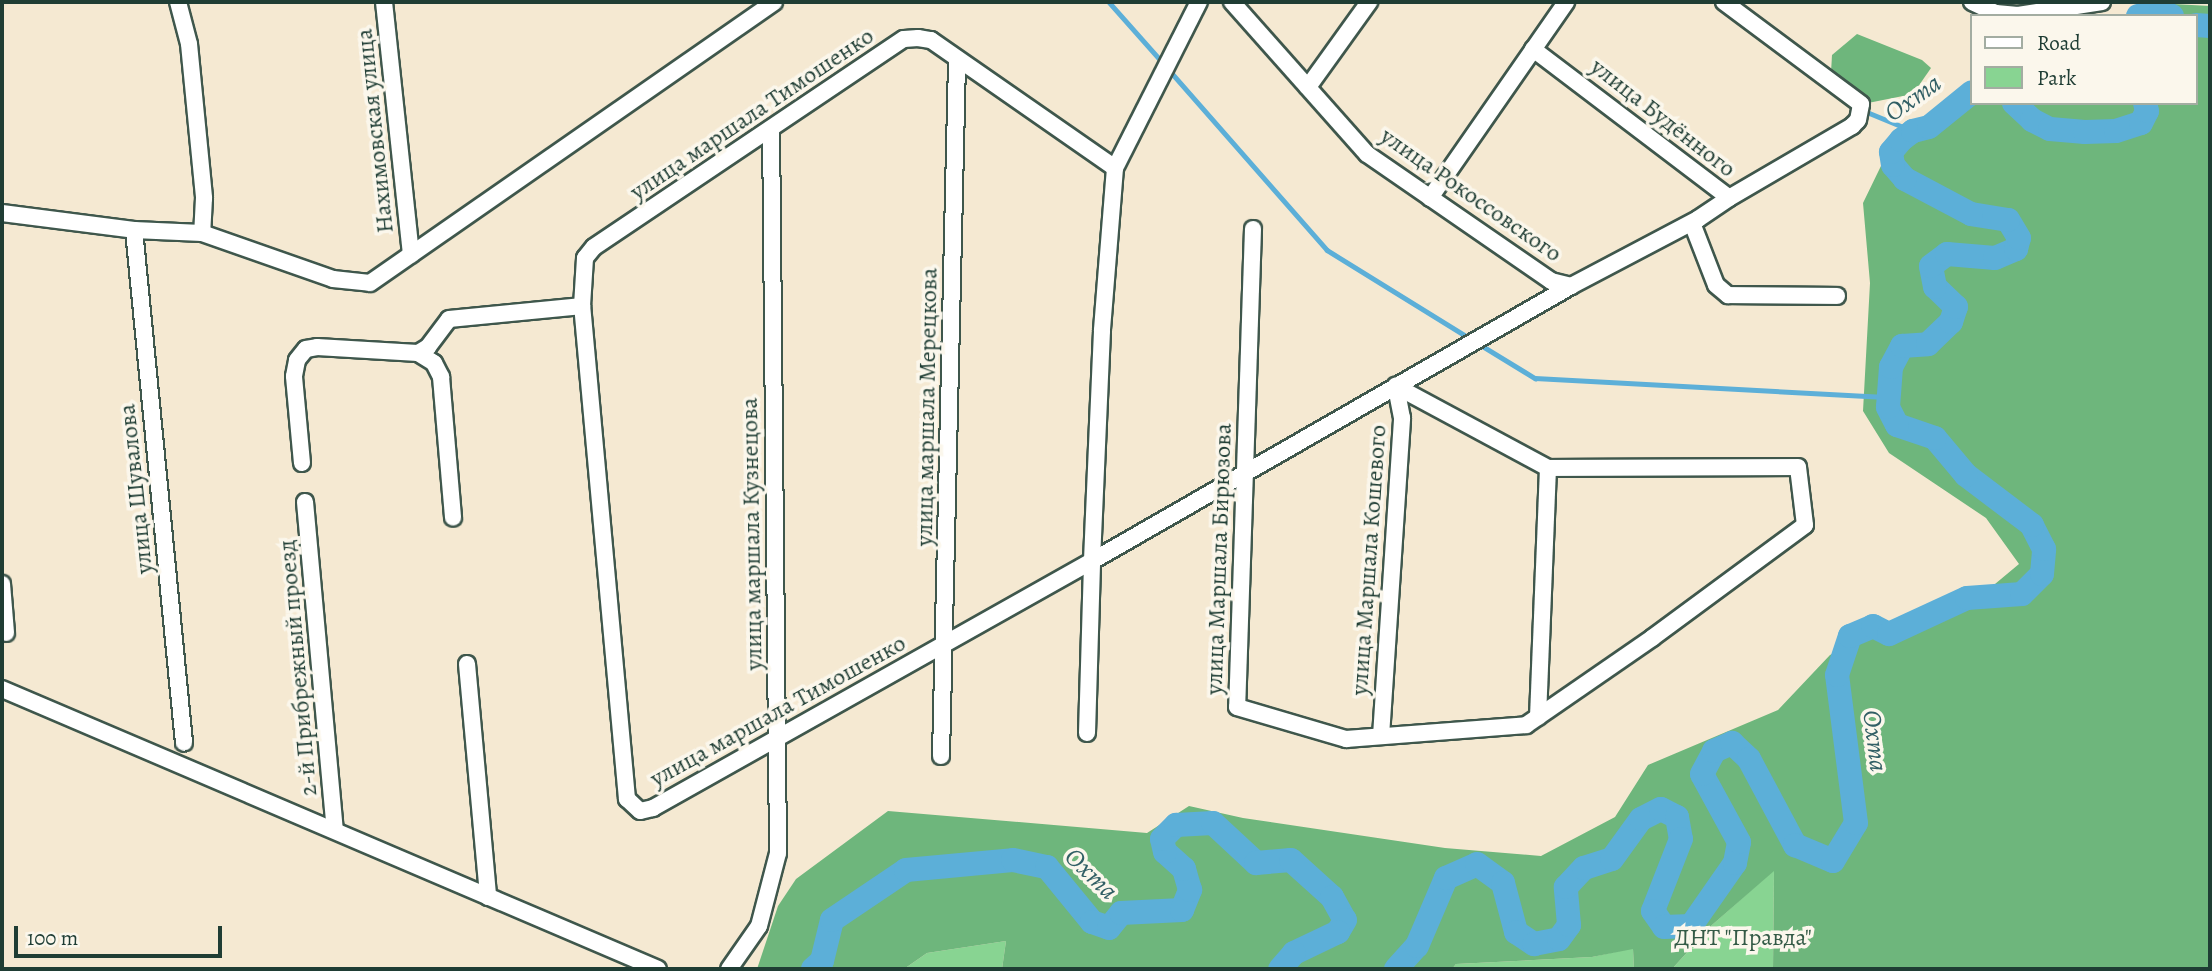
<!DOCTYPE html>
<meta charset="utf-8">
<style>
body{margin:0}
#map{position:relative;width:2212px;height:971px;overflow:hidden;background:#f5e9d2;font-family:Alegreya,serif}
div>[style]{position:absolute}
.green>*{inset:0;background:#88d492}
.forest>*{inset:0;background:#6eb67c}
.stream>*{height:4.5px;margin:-2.25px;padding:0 2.25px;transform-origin:2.25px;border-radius:2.25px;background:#5cafd8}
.river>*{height:24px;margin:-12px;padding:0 12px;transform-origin:12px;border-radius:12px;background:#5cafd8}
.roads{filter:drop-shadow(2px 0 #3f574c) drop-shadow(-2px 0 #3f574c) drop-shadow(0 2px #3f574c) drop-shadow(0 -2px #3f574c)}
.street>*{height:16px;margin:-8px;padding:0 8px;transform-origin:8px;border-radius:8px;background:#fff}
span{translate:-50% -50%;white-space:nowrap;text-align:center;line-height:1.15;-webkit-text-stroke:7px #fbf7ec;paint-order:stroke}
.street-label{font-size:24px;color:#1f3d34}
.park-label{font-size:24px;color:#345b47}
.water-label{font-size:26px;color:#315f65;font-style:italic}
.frame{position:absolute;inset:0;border:4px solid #1f3d34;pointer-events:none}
.legend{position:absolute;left:1970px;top:14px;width:228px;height:91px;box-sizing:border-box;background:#fbf7ec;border:2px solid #a3ada2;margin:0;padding:9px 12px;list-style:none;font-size:21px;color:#1f3d34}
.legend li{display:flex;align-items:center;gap:14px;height:35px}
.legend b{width:35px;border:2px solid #a3ada2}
.scale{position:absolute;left:14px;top:926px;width:208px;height:32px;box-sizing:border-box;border:4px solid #1f3d34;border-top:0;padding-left:9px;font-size:21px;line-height:24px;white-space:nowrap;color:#1f3d34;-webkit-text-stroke:5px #fbf7ec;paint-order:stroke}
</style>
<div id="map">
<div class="green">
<div style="clip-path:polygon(1774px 870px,1773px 969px,1672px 969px,1712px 925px)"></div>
<div style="clip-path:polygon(1006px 941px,1002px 969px,904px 969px,927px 953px)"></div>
<div style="clip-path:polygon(1633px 948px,1634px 969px,1452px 969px,1456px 964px,1592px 957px)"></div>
</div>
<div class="forest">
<div style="clip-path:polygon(2173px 4px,2210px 6px,2210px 969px,1773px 969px,1774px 871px,1712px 925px,1672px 969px,1634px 969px,1633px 949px,1592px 957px,1456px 964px,1452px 969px,1002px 969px,1006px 941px,927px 953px,904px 969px,757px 969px,778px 906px,796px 879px,888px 811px,1147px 833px,1189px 806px,1243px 818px,1445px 848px,1541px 856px,1615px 817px,1648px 765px,1778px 710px,1830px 655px,1909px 615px,1983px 594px,2019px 564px,1986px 518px,1889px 453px,1863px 411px,1870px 283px,1863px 203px,1896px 135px,1915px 124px,1925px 136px,1972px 99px,1972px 103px,2196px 103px,2196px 16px,2128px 16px,2135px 10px)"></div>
<div style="clip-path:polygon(1857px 34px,1922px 60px,1931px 68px,1913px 94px,1868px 103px,1831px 73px,1832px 55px)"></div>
</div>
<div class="stream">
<div style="left:1109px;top:2px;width:83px;rotate:48.4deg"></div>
<div style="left:1170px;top:71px;width:238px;rotate:48.7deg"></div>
<div style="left:1327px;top:250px;width:169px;rotate:31.7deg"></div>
<div style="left:1867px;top:112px;width:50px;rotate:22.4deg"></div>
<div style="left:1479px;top:344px;width:66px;rotate:31.3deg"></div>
<div style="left:1535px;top:378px;width:355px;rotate:3.1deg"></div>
</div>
<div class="river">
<div style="left:2138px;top:16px;width:24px;rotate:-12deg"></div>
<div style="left:2161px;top:11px;width:12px;rotate:24deg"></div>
<div style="left:2196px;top:25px;width:14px;rotate:4deg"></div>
<div style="left:2014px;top:103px;width:25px;rotate:43deg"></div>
<div style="left:2032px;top:120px;width:20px;rotate:27deg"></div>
<div style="left:2050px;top:129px;width:35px;rotate:5deg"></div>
<div style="left:2085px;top:132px;width:31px;rotate:-2deg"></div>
<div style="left:2116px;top:131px;width:26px;rotate:-18deg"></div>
<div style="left:2141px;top:123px;width:13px;rotate:-63deg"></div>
<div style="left:2147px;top:111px;width:8px;rotate:-104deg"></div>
<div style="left:813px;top:969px;width:12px;rotate:-42deg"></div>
<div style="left:822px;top:961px;width:42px;rotate:-76.3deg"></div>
<div style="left:832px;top:920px;width:89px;rotate:-34deg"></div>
<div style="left:906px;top:870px;width:107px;rotate:-5.3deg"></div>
<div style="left:1013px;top:860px;width:35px;rotate:12deg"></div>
<div style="left:1047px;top:867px;width:71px;rotate:50.7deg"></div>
<div style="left:1092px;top:922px;width:18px;rotate:19deg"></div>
<div style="left:1109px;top:928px;width:19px;rotate:-51deg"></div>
<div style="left:1121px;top:913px;width:61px;rotate:-2.8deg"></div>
<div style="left:1182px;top:910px;width:22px;rotate:-68deg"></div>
<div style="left:1190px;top:890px;width:22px;rotate:-106deg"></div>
<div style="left:1184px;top:869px;width:25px;rotate:-138deg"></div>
<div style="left:1165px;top:852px;width:13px;rotate:-103deg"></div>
<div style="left:1162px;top:839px;width:20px;rotate:-45deg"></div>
<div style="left:1176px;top:825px;width:37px;rotate:-3deg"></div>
<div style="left:1213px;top:823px;width:59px;rotate:42.9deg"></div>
<div style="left:1256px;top:863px;width:35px;rotate:-5deg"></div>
<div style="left:1291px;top:860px;width:55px;rotate:42.1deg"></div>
<div style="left:1332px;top:897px;width:26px;rotate:61deg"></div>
<div style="left:1345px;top:920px;width:14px;rotate:120deg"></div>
<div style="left:1338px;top:932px;width:49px;rotate:154.5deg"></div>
<div style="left:1294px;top:953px;width:21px;rotate:131deg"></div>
<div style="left:1396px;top:969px;width:31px;rotate:-48deg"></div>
<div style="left:1417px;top:946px;width:74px;rotate:-66.9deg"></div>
<div style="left:1446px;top:878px;width:34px;rotate:-24deg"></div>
<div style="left:1477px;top:864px;width:32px;rotate:36deg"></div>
<div style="left:1503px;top:883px;width:51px;rotate:75.1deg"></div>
<div style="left:1516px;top:932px;width:22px;rotate:34deg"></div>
<div style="left:1534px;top:944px;width:25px;rotate:-11deg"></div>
<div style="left:1559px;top:939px;width:17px;rotate:-54deg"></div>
<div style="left:1569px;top:925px;width:38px;rotate:-95deg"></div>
<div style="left:1566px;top:887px;width:26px;rotate:-47deg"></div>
<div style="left:1584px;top:868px;width:29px;rotate:-18deg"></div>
<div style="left:1612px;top:859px;width:49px;rotate:-54.1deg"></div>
<div style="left:1641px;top:819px;width:22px;rotate:-27deg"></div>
<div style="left:1661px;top:809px;width:18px;rotate:27deg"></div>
<div style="left:1677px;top:817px;width:22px;rotate:80deg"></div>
<div style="left:1681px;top:839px;width:77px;rotate:111.3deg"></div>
<div style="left:1653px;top:911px;width:19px;rotate:55deg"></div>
<div style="left:1664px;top:927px;width:27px;rotate:-2deg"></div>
<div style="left:1691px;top:926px;width:77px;rotate:-55.1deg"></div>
<div style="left:1735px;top:863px;width:21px;rotate:-79deg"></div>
<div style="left:1739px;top:842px;width:77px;rotate:-118.6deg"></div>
<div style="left:1702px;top:774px;width:26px;rotate:-62deg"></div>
<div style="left:1714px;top:751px;width:20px;rotate:-24deg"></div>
<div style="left:1732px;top:743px;width:23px;rotate:43deg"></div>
<div style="left:1749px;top:759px;width:98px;rotate:61.9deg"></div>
<div style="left:1795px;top:845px;width:41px;rotate:22.8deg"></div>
<div style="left:1833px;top:861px;width:44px;rotate:-58.8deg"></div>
<div style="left:1856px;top:823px;width:149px;rotate:-97.3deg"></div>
<div style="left:1837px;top:675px;width:41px;rotate:-71.6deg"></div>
<div style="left:1850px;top:636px;width:25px;rotate:-23deg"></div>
<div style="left:1873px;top:626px;width:18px;rotate:27deg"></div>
<div style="left:1889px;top:634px;width:86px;rotate:-24.8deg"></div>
<div style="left:1967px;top:598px;width:55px;rotate:-4.2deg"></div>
<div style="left:2022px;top:594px;width:28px;rotate:-45deg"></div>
<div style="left:2042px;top:574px;width:25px;rotate:-85deg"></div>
<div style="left:2044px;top:549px;width:27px;rotate:-117deg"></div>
<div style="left:2032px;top:525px;width:83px;rotate:-142.9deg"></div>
<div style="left:1966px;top:475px;width:48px;rotate:-130deg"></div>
<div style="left:1935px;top:438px;width:40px;rotate:-161.1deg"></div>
<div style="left:1897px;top:425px;width:20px;rotate:-117deg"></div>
<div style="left:1888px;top:407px;width:40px;rotate:-85.7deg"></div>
<div style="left:1891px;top:367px;width:24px;rotate:-62deg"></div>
<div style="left:1902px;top:346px;width:26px;rotate:-4deg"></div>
<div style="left:1928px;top:344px;width:32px;rotate:-44deg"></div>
<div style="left:1951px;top:322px;width:16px;rotate:-72deg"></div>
<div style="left:1956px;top:307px;width:29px;rotate:-136deg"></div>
<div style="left:1935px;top:287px;width:21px;rotate:-101deg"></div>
<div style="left:1931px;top:266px;width:20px;rotate:-37deg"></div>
<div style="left:1947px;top:254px;width:48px;rotate:4.8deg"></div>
<div style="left:1995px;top:258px;width:23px;rotate:-23deg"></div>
<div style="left:2016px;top:249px;width:11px;rotate:-75deg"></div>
<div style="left:2019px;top:238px;width:21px;rotate:-121deg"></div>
<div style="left:2008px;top:220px;width:37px;rotate:-171deg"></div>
<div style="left:1971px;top:214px;width:75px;rotate:-152.1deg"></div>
<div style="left:1905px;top:179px;width:18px;rotate:-131deg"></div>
<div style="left:1893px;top:165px;width:13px;rotate:-99deg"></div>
<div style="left:1891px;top:152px;width:16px;rotate:-50deg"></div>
<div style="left:1901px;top:140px;width:15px;rotate:-37deg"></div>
<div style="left:1913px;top:131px;width:16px;rotate:-14deg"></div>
<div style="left:1929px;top:127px;width:55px;rotate:-39.1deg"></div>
</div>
<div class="roads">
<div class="street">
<div style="left:178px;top:2px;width:43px;rotate:75.3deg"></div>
<div style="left:189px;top:44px;width:155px;rotate:84.4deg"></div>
<div style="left:204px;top:198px;width:35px;rotate:93deg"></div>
<div style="left:384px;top:2px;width:254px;rotate:83.9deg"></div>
<div style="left:1232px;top:2px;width:203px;rotate:48.4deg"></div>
<div style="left:1367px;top:154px;width:224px;rotate:34.6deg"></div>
<div style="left:1551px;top:281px;width:21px;rotate:14deg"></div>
<div style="left:1571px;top:286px;width:144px;rotate:-27.8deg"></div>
<div style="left:1698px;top:219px;width:37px;rotate:-34deg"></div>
<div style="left:1972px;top:2px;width:26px;rotate:25deg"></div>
<div style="left:1996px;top:13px;width:22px;rotate:5deg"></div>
<div style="left:2018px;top:15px;width:85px;rotate:-8.8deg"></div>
<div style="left:918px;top:38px;width:13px;rotate:9deg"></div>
<div style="left:931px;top:40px;width:224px;rotate:34.8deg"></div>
<div style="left:1115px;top:168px;width:164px;rotate:94.6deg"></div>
<div style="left:1102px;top:331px;width:230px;rotate:92.5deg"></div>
<div style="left:1092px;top:561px;width:504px;rotate:150.64deg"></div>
<div style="left:653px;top:808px;width:13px;rotate:167deg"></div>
<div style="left:640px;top:811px;width:18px;rotate:-137deg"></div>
<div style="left:627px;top:799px;width:495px;rotate:-95.2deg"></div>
<div style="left:582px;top:306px;width:48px;rotate:-86.4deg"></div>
<div style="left:585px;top:258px;width:14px;rotate:-51deg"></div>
<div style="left:594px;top:247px;width:373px;rotate:-33.9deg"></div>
<div style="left:904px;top:39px;width:14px;rotate:-4deg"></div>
<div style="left:1533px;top:49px;width:246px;rotate:37.2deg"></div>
<div style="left:1729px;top:198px;width:143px;rotate:-30.3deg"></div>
<div style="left:1852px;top:126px;width:8px;rotate:-45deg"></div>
<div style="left:1858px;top:120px;width:16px;rotate:-79deg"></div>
<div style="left:1861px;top:104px;width:171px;rotate:-143.3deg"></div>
<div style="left:1308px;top:87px;width:105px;rotate:-54.3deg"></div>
<div style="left:1115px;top:168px;width:186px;rotate:-63.2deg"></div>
<div style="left:1430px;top:198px;width:239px;rotate:-55.2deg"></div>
<div style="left:2px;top:213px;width:133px;rotate:7.3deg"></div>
<div style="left:134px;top:230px;width:68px;rotate:2.5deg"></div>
<div style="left:202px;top:233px;width:139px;rotate:19.3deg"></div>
<div style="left:333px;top:279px;width:37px;rotate:6deg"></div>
<div style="left:370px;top:283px;width:492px;rotate:-34.8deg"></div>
<div style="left:1692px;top:223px;width:66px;rotate:68.8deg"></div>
<div style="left:1716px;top:285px;width:16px;rotate:40deg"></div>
<div style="left:1728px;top:295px;width:109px;rotate:0.5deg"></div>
<div style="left:1253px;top:229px;width:478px;rotate:91.9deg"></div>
<div style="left:1237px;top:707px;width:114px;rotate:16.4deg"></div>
<div style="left:1346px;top:739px;width:181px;rotate:-4.4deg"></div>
<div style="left:1526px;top:725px;width:153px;rotate:-34.6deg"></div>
<div style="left:1652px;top:638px;width:190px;rotate:-36.4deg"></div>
<div style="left:1805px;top:525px;width:58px;rotate:-96.9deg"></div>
<div style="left:1798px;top:467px;width:250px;rotate:179.8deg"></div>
<div style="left:1548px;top:468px;width:173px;rotate:-151.7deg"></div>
<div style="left:134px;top:230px;width:515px;rotate:84.43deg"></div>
<div style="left:418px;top:353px;width:12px;rotate:-31deg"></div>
<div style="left:428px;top:347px;width:35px;rotate:-53deg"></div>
<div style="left:449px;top:319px;width:134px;rotate:-5.6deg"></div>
<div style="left:302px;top:463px;width:87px;rotate:-95.3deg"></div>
<div style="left:294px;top:376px;width:16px;rotate:-79deg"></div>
<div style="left:297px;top:360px;width:14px;rotate:-51deg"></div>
<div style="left:306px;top:349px;width:11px;rotate:-10deg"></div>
<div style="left:317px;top:347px;width:101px;rotate:3.4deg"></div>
<div style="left:418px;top:353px;width:19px;rotate:32deg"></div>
<div style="left:434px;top:363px;width:16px;rotate:63deg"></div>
<div style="left:441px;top:377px;width:141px;rotate:85.1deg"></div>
<div style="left:305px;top:502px;width:328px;rotate:84.8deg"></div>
<div style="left:2px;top:584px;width:49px;rotate:85.3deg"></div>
<div style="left:467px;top:664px;width:234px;rotate:84.8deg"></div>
<div style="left:2px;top:689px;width:713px;rotate:23.11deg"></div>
<div style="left:1538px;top:717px;width:249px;rotate:-87.7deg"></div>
<div style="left:1087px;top:733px;width:172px;rotate:-88.3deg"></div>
<div style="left:1092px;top:561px;width:552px;rotate:-29.86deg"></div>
<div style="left:1381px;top:736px;width:319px;rotate:-86.2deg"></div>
<div style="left:1402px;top:418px;width:33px;rotate:-101deg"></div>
<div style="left:941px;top:756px;width:697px;rotate:-88.68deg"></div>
<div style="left:729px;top:969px;width:52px;rotate:-55.1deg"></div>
<div style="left:759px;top:926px;width:75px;rotate:-75.4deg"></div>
<div style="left:778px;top:853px;width:724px;rotate:-90.55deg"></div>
</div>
</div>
<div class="street-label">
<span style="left:752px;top:114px;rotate:-34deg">улица маршала Тимошенко</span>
<span style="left:1663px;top:118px;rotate:38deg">улица Будённого</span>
<span style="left:375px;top:131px;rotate:-96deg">Нахимовская улица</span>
<span style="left:1471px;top:195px;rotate:35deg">улица Рокоссовского</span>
<span style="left:927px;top:407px;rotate:-89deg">улица маршала Мерецкова</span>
<span style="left:136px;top:489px;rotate:-96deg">улица Шувалова</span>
<span style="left:752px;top:534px;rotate:-91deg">улица маршала Кузнецова</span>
<span style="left:1219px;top:559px;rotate:-88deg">улица Маршала Бирюзова</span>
<span style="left:1369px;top:560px;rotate:-86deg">улица Маршала Кошевого</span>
<span style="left:298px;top:668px;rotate:-95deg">2-й Прибрежный проезд</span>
<span style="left:778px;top:711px;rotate:-29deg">улица маршала Тимошенко</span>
</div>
<div class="park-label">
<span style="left:1743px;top:938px">ДНТ "Правда"</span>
</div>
<div class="water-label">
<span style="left:1913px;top:98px;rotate:-35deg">Охта</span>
<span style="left:1875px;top:741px;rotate:83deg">Охта</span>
<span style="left:1091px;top:874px;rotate:44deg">Охта</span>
</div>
<div class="frame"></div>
<ul class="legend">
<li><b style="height:9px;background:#fff"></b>Road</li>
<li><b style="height:19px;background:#88d492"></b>Park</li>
</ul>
<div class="scale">100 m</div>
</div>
